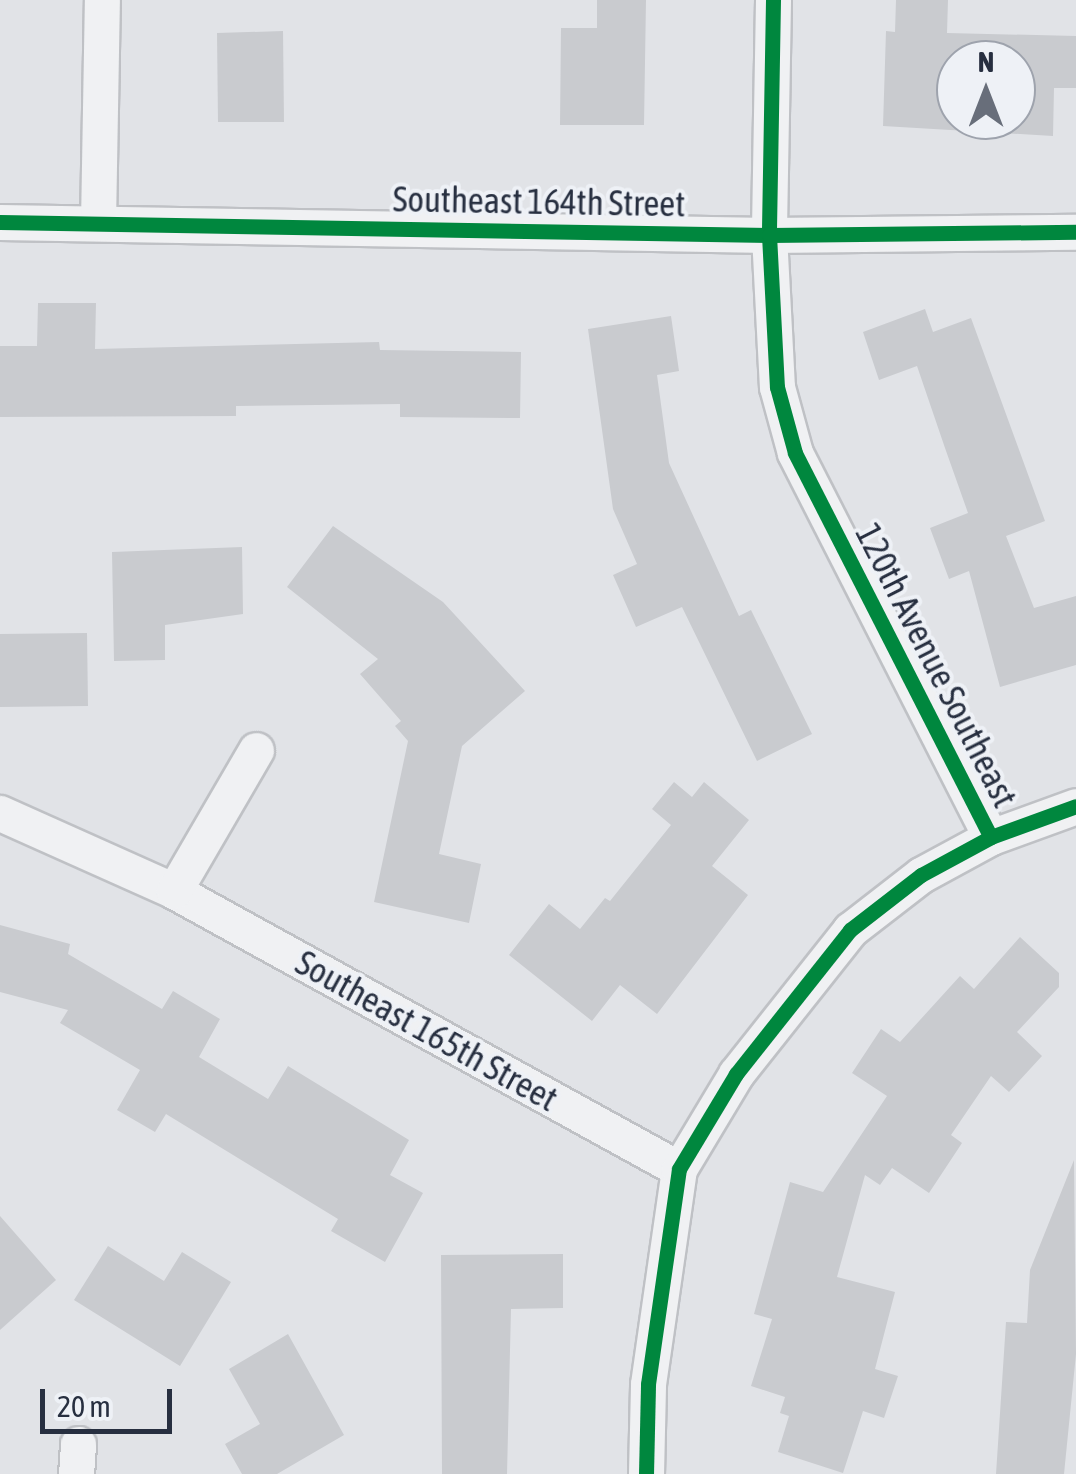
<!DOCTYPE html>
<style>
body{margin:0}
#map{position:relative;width:1076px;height:1474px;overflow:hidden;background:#e1e3e7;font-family:"Asap Condensed",sans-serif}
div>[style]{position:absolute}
.building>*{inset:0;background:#c9cbcf}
.roads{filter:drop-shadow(2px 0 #bfc1c5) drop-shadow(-2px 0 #bfc1c5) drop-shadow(0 2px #bfc1c5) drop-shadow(0 -2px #bfc1c5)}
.minor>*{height:35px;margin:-17.5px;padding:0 17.5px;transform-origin:17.5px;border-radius:17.5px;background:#f0f1f3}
.cycleway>*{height:15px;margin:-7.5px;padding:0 7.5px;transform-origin:7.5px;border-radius:7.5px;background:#00873e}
span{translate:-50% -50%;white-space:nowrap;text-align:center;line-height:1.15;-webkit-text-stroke:8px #eef1f6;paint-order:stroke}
.street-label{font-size:35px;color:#272f40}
.north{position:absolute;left:936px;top:40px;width:100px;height:100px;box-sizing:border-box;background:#eef1f6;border:2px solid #9ea3ad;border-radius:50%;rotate:0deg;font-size:28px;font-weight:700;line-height:40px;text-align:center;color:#272f40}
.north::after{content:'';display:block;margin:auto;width:35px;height:45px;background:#686e7a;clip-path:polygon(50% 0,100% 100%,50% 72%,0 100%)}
.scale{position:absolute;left:40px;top:1389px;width:132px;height:45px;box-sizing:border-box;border:5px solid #272f40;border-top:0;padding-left:12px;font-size:30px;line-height:35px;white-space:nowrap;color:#272f40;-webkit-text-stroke:8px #eef1f6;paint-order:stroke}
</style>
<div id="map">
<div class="building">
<div style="clip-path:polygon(597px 0,646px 0,644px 125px,560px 125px,561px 28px,597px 28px)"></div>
<div style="clip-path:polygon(evenodd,896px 0,948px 0,947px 33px,1076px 36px,1076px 88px,1054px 88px,1053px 136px,883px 126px,886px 31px,895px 32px,896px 0,956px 60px,1016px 60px,1016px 120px,956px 120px,956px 60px)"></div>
<div style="clip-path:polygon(283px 31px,284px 122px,218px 122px,217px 33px)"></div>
<div style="clip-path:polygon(38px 303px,96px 303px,95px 349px,379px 342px,380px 350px,521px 352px,520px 418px,400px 417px,400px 404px,236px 406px,236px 416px,0 417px,0 346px,37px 346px)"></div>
<div style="clip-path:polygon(925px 309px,933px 332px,971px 318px,1045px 521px,1006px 536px,1034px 608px,1076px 596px,1076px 665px,1000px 687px,969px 571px,949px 579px,930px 528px,968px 513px,945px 448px,917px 366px,879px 380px,863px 332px)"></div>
<div style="clip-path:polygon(671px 316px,679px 371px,657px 375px,669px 463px,739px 616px,751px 610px,812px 734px,757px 761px,682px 607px,636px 627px,613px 575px,637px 564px,613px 509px,588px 329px)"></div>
<div style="clip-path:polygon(333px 526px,443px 602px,525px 691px,462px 746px,439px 854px,481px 864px,469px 923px,374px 902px,408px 741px,395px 726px,401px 721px,360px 674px,378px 659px,287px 587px)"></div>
<div style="clip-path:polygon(242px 547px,243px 614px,165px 625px,165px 660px,114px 661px,112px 552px)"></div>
<div style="clip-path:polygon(87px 633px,88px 706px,0 707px,0 634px)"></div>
<div style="clip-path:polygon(674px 782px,692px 797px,704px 782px,749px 820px,712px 866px,748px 895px,657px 1014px,620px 985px,592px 1021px,509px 955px,549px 904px,580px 929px,605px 898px,610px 901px,671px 825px,652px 809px)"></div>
<div style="clip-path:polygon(0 925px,70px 944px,68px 954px,162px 1009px,173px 991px,220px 1019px,199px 1057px,268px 1099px,288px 1066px,409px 1140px,390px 1175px,423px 1193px,385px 1262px,331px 1231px,338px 1219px,166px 1114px,155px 1132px,117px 1110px,140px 1070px,60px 1023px,68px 1010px,0 992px)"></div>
<div style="clip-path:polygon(1020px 937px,1059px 973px,1059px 987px,1017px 1032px,1042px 1056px,1009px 1092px,991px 1076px,951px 1135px,962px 1143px,929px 1193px,892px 1168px,880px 1185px,865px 1175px,837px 1277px,895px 1292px,875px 1369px,898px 1376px,884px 1418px,863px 1411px,843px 1473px,778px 1452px,789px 1416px,780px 1413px,785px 1397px,751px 1386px,772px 1319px,754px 1314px,790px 1182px,823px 1192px,887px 1096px,852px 1073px,881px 1029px,900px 1042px,960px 976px,974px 989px)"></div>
<div style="clip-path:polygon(1074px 1160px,1076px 1354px,1064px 1474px,996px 1474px,1006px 1322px,1027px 1323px,1030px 1270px)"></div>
<div style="clip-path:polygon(0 1216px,56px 1280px,0 1330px)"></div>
<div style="clip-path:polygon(108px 1246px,164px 1281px,182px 1252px,231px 1282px,180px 1366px,74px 1300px)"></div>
<div style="clip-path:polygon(563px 1254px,563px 1308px,511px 1309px,507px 1474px,442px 1474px,441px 1255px)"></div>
<div style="clip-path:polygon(288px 1334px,344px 1435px,277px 1474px,242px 1474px,225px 1444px,260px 1424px,229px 1369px)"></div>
</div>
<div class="roads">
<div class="minor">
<div style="left:773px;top:0;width:235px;rotate:91deg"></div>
<div style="left:769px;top:235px;width:152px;rotate:87deg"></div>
<div style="left:777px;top:387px;width:68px;rotate:74.7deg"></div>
<div style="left:795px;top:453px;width:431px;rotate:63deg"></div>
<div style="left:0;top:222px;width:769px;rotate:0.97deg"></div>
<div style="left:769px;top:235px;width:307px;rotate:-0.6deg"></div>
<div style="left:98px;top:223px;width:223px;rotate:-89deg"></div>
<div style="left:0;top:813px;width:191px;rotate:24.1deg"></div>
<div style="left:174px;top:891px;width:576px;rotate:28.83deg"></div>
<div style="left:174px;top:891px;width:163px;rotate:-59.8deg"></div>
<div style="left:76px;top:1474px;width:30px;rotate:-86deg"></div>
<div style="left:646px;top:1474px;width:90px;rotate:-88.7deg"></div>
<div style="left:648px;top:1384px;width:217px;rotate:-81.8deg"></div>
<div style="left:679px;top:1169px;width:111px;rotate:-59deg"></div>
<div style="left:736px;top:1074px;width:184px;rotate:-51.6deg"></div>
<div style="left:850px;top:930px;width:90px;rotate:-37.8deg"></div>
<div style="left:921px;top:875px;width:80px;rotate:-28.5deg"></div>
<div style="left:991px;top:837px;width:90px;rotate:-20deg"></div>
</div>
</div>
<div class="cycleway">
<div style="left:773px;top:0;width:235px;rotate:91deg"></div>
<div style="left:769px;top:235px;width:152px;rotate:87deg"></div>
<div style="left:777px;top:387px;width:68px;rotate:74.7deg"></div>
<div style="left:795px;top:453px;width:431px;rotate:63deg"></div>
<div style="left:0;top:222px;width:769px;rotate:0.97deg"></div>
<div style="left:769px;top:235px;width:307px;rotate:-0.6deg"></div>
<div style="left:646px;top:1474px;width:90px;rotate:-88.7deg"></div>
<div style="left:648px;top:1384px;width:217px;rotate:-81.8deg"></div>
<div style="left:679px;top:1169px;width:111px;rotate:-59deg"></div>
<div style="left:736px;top:1074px;width:184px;rotate:-51.6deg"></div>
<div style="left:850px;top:930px;width:90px;rotate:-37.8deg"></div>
<div style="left:921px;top:875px;width:80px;rotate:-28.5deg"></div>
<div style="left:991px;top:837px;width:90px;rotate:-20deg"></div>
</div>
<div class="street-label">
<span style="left:539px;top:201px;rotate:1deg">Southeast 164th Street</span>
<span style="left:937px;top:665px;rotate:63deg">120th Avenue Southeast</span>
<span style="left:427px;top:1030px;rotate:29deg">Southeast 165th Street</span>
</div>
<div class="north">N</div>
<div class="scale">20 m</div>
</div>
